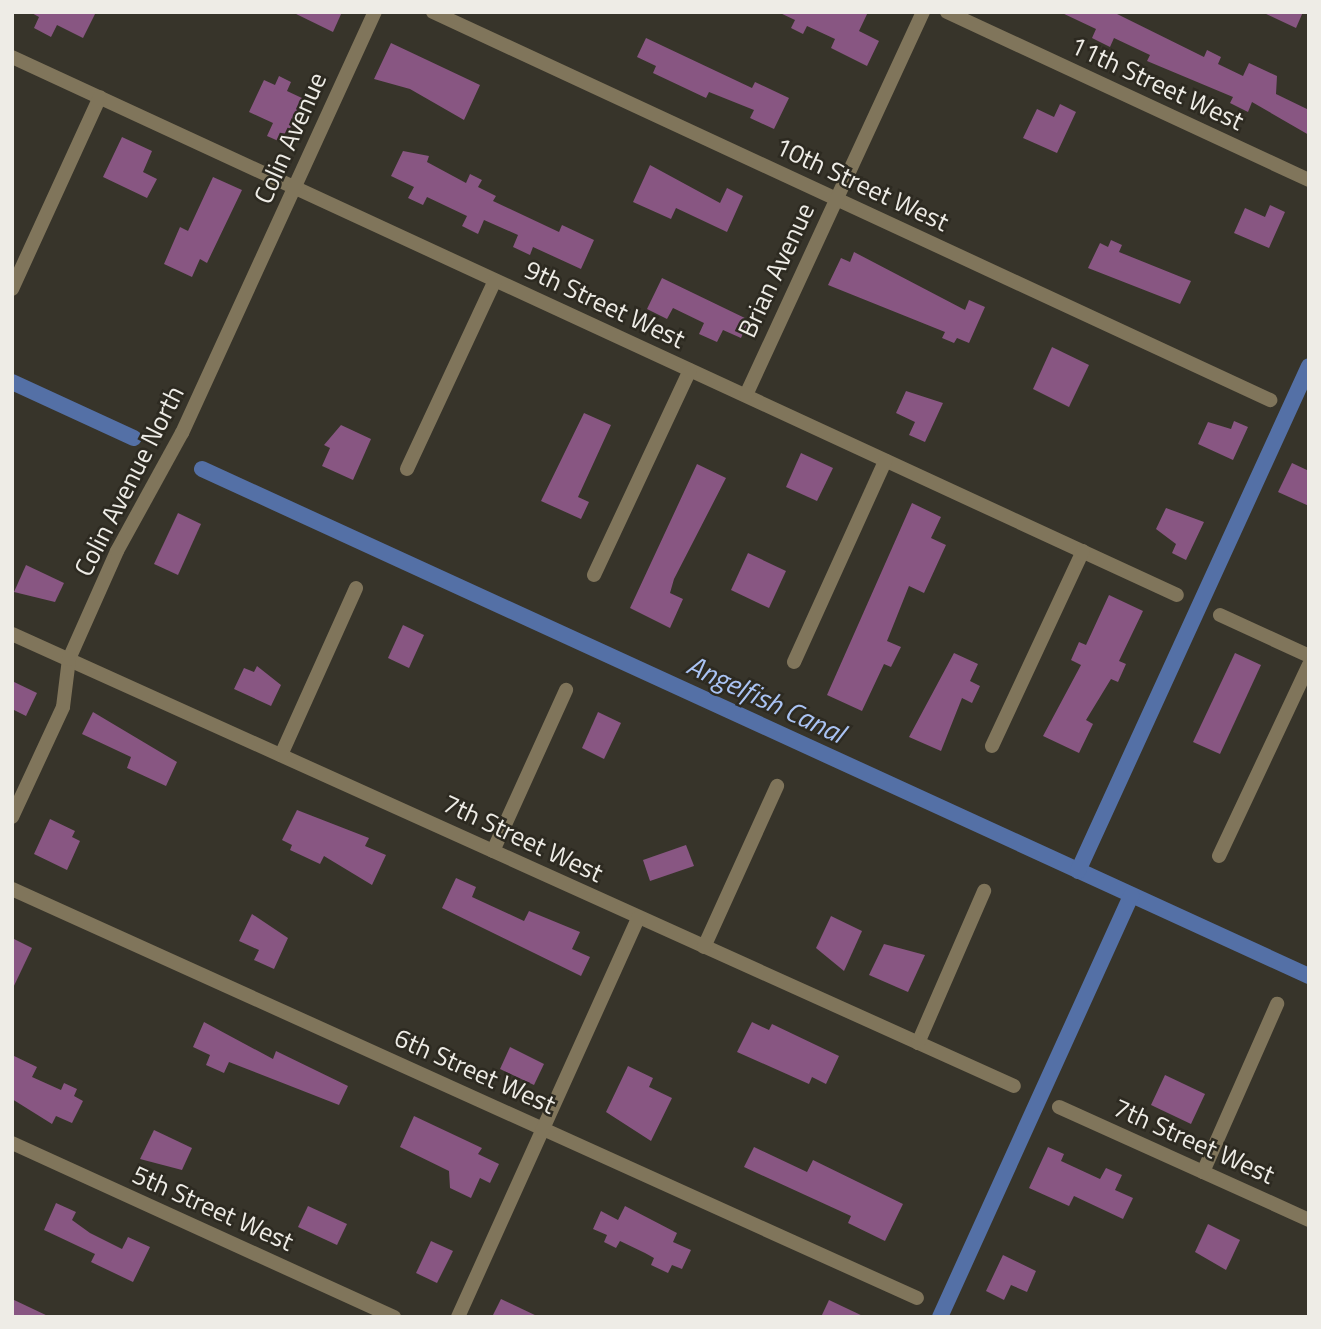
<!DOCTYPE html>
<style>
body{margin:0}
#map{position:relative;width:1321px;height:1329px;overflow:hidden;background:#37342a;font-family:"Titillium Web",sans-serif}
div>[style]{position:absolute}
.canal>*{height:16px;margin:-8px;padding:0 8px;transform-origin:8px;border-radius:8px;background:#5470a6}
.building>*{inset:0;background:#885682}
.street>*{height:14px;margin:-7px;padding:0 7px;transform-origin:7px;border-radius:7px;background:#80755b}
span{translate:-50% -50%;white-space:nowrap;text-align:center;line-height:1.15;-webkit-text-stroke:5px #2d2a21;paint-order:stroke}
.street-label{font-size:26px;color:#eeece6}
.water-label{font-size:28px;color:#aac3f3;font-style:italic}
.frame{position:absolute;inset:0;border:14px solid #eeece6;pointer-events:none}
</style>
<div id="map">
<div class="canal">
<div style="left:12px;top:382px;width:134px;rotate:24.7deg"></div>
<div style="left:202px;top:469px;width:1218px;rotate:24.61deg"></div>
<div style="left:1078px;top:871px;width:555px;rotate:-65.42deg"></div>
<div style="left:940px;top:1317px;width:463px;rotate:-65.6deg"></div>
</div>
<div class="building">
<div style="clip-path:polygon(30px 12px,96px 12px,83px 38px,57px 25px,51px 37px,34px 28px,39px 17px)"></div>
<div style="clip-path:polygon(292px 12px,342px 12px,333px 32px)"></div>
<div style="clip-path:polygon(778px 12px,868px 12px,859px 31px,879px 41px,867px 66px,831px 48px,835px 39px,807px 26px,803px 34px,791px 28px,795px 20px)"></div>
<div style="clip-path:polygon(1060px 12px,1113px 12px,1204px 57px,1207px 50px,1221px 57px,1218px 64px,1243px 76px,1249px 63px,1277px 76px,1276px 94px,1309px 110px,1309px 135px,1252px 102px,1248px 112px,1230px 103px,1233px 97px,1147px 61px,1150px 55px,1114px 38px,1110px 47px,1092px 38px,1096px 29px)"></div>
<div style="clip-path:polygon(1262px 12px,1303px 12px,1296px 28px)"></div>
<div style="clip-path:polygon(646px 38px,752px 88px,755px 82px,789px 98px,774px 129px,750px 118px,754px 110px,709px 92px,706px 98px,653px 73px,656px 66px,637px 57px)"></div>
<div style="clip-path:polygon(391px 43px,480px 85px,464px 120px,410px 89px,374px 79px)"></div>
<div style="clip-path:polygon(279px 76px,291px 82px,287px 91px,304px 99px,283px 143px,267px 136px,273px 123px,249px 112px,264px 80px,275px 85px)"></div>
<div style="clip-path:polygon(1060px 104px,1076px 112px,1057px 153px,1023px 138px,1037px 109px,1054px 117px)"></div>
<div style="clip-path:polygon(122px 137px,152px 151px,143px 172px,157px 179px,147px 198px,103px 177px)"></div>
<div style="clip-path:polygon(403px 151px,429px 156px,427px 162px,466px 183px,470px 174px,482px 180px,478px 187px,496px 196px,493px 201px,559px 232px,562px 225px,594px 240px,581px 269px,533px 247px,530px 255px,513px 247px,518px 235px,484px 220px,478px 234px,462px 226px,467px 216px,427px 197px,423px 205px,408px 198px,414px 187px,391px 176px)"></div>
<div style="clip-path:polygon(650px 165px,720px 203px,727px 188px,743px 196px,727px 232px,676px 208px,671px 219px,633px 202px)"></div>
<div style="clip-path:polygon(213px 177px,242px 190px,207px 263px,200px 259px,192px 277px,164px 264px,180px 227px,188px 231px)"></div>
<div style="clip-path:polygon(1270px 205px,1285px 212px,1269px 248px,1234px 233px,1245px 208px,1265px 217px)"></div>
<div style="clip-path:polygon(1111px 240px,1122px 245px,1119px 252px,1191px 281px,1180px 304px,1088px 268px,1100px 243px,1108px 247px)"></div>
<div style="clip-path:polygon(854px 252px,965px 310px,969px 300px,985px 307px,969px 343px,957px 338px,954px 343px,942px 338px,945px 332px,828px 285px,841px 258px,850px 262px)"></div>
<div style="clip-path:polygon(662px 278px,749px 320px,741px 338px,723px 330px,717px 342px,699px 334px,704px 323px,673px 308px,667px 319px,647px 309px)"></div>
<div style="clip-path:polygon(1052px 347px,1089px 365px,1069px 407px,1033px 389px)"></div>
<div style="clip-path:polygon(906px 391px,943px 403px,925px 442px,909px 435px,915px 422px,896px 413px)"></div>
<div style="clip-path:polygon(584px 413px,611px 425px,578px 497px,589px 502px,581px 519px,541px 501px)"></div>
<div style="clip-path:polygon(1234px 421px,1248px 427px,1233px 460px,1198px 444px,1208px 422px,1231px 429px)"></div>
<div style="clip-path:polygon(341px 425px,371px 439px,353px 480px,322px 466px,330px 448px,324px 445px)"></div>
<div style="clip-path:polygon(801px 453px,833px 468px,817px 501px,786px 487px)"></div>
<div style="clip-path:polygon(1292px 463px,1309px 471px,1309px 506px,1278px 492px)"></div>
<div style="clip-path:polygon(697px 464px,726px 478px,674px 579px,670px 593px,683px 599px,670px 628px,630px 608px)"></div>
<div style="clip-path:polygon(912px 503px,941px 517px,931px 538px,946px 545px,924px 593px,909px 586px,887px 641px,901px 647px,891px 667px,884px 664px,862px 711px,827px 695px)"></div>
<div style="clip-path:polygon(1166px 508px,1204px 522px,1186px 560px,1172px 553px,1176px 544px,1156px 529px)"></div>
<div style="clip-path:polygon(178px 513px,201px 524px,178px 575px,154px 564px)"></div>
<div style="clip-path:polygon(748px 553px,786px 571px,769px 608px,731px 590px)"></div>
<div style="clip-path:polygon(26px 565px,64px 583px,55px 602px,14px 592px)"></div>
<div style="clip-path:polygon(1109px 595px,1143px 611px,1119px 661px,1126px 664px,1118px 682px,1111px 679px,1086px 720px,1093px 724px,1079px 753px,1043px 736px,1081px 665px,1071px 660px,1079px 642px,1086px 645px)"></div>
<div style="clip-path:polygon(403px 625px,424px 635px,409px 668px,388px 658px)"></div>
<div style="clip-path:polygon(954px 653px,978px 664px,970px 681px,980px 686px,972px 703px,962px 698px,941px 751px,909px 737px)"></div>
<div style="clip-path:polygon(1235px 653px,1261px 665px,1220px 754px,1193px 742px)"></div>
<div style="clip-path:polygon(257px 666px,281px 685px,271px 706px,234px 689px,244px 668px,254px 672px)"></div>
<div style="clip-path:polygon(12px 681px,37px 693px,26px 716px,12px 709px)"></div>
<div style="clip-path:polygon(93px 712px,177px 762px,166px 786px,127px 768px,131px 757px,82px 734px)"></div>
<div style="clip-path:polygon(598px 712px,621px 723px,604px 759px,582px 748px)"></div>
<div style="clip-path:polygon(297px 810px,369px 838px,365px 846px,386px 855px,372px 885px,324px 856px,320px 864px,290px 850px,292px 845px,282px 840px)"></div>
<div style="clip-path:polygon(50px 819px,75px 831px,72px 837px,80px 841px,67px 870px,34px 854px)"></div>
<div style="clip-path:polygon(686px 845px,694px 866px,650px 881px,643px 860px)"></div>
<div style="clip-path:polygon(456px 878px,476px 887px,472px 897px,524px 921px,529px 911px,580px 932px,572px 949px,590px 957px,581px 976px,442px 908px)"></div>
<div style="clip-path:polygon(252px 914px,288px 938px,274px 969px,254px 960px,259px 950px,239px 941px)"></div>
<div style="clip-path:polygon(831px 916px,862px 931px,844px 971px,816px 948px)"></div>
<div style="clip-path:polygon(12px 938px,32px 948px,12px 990px)"></div>
<div style="clip-path:polygon(884px 944px,925px 955px,908px 992px,869px 975px)"></div>
<div style="clip-path:polygon(204px 1022px,273px 1059px,276px 1051px,348px 1086px,339px 1105px,229px 1062px,224px 1073px,206px 1065px,210px 1055px,193px 1047px)"></div>
<div style="clip-path:polygon(752px 1022px,769px 1030px,772px 1024px,839px 1056px,826px 1084px,812px 1077px,809px 1084px,737px 1052px)"></div>
<div style="clip-path:polygon(510px 1047px,544px 1064px,534px 1085px,500px 1069px)"></div>
<div style="clip-path:polygon(12px 1055px,37px 1067px,32px 1077px,61px 1090px,64px 1083px,77px 1089px,74px 1096px,83px 1101px,72px 1123px,56px 1116px,52px 1124px,12px 1099px)"></div>
<div style="clip-path:polygon(628px 1066px,653px 1078px,649px 1087px,672px 1098px,651px 1141px,606px 1112px)"></div>
<div style="clip-path:polygon(1165px 1075px,1205px 1094px,1191px 1124px,1151px 1105px)"></div>
<div style="clip-path:polygon(414px 1116px,482px 1148px,478px 1154px,499px 1164px,490px 1183px,480px 1178px,471px 1198px,450px 1188px,449px 1171px,400px 1147px)"></div>
<div style="clip-path:polygon(154px 1130px,192px 1148px,182px 1170px,140px 1159px)"></div>
<div style="clip-path:polygon(754px 1147px,807px 1172px,813px 1160px,903px 1204px,885px 1241px,848px 1223px,851px 1216px,744px 1167px)"></div>
<div style="clip-path:polygon(1048px 1147px,1064px 1154px,1061px 1161px,1100px 1179px,1106px 1168px,1122px 1175px,1115px 1190px,1133px 1198px,1123px 1219px,1074px 1196px,1069px 1206px,1029px 1188px)"></div>
<div style="clip-path:polygon(56px 1203px,76px 1212px,72px 1220px,90px 1233px,122px 1249px,128px 1237px,150px 1247px,133px 1282px,91px 1262px,95px 1254px,44px 1230px)"></div>
<div style="clip-path:polygon(308px 1206px,347px 1224px,337px 1245px,298px 1227px)"></div>
<div style="clip-path:polygon(625px 1206px,677px 1233px,673px 1242px,691px 1250px,682px 1269px,672px 1265px,668px 1273px,651px 1265px,654px 1258px,645px 1253px,620px 1241px,616px 1248px,604px 1242px,607px 1235px,593px 1229px,601px 1211px,618px 1220px)"></div>
<div style="clip-path:polygon(1208px 1224px,1240px 1240px,1226px 1270px,1195px 1252px)"></div>
<div style="clip-path:polygon(431px 1241px,453px 1251px,437px 1283px,416px 1273px)"></div>
<div style="clip-path:polygon(1003px 1255px,1036px 1271px,1027px 1292px,1011px 1285px,1004px 1300px,986px 1291px)"></div>
<div style="clip-path:polygon(12px 1299px,50px 1317px,12px 1317px)"></div>
<div style="clip-path:polygon(501px 1299px,539px 1317px,492px 1317px)"></div>
<div style="clip-path:polygon(829px 1300px,865px 1317px,821px 1317px)"></div>
</div>
<div class="street">
<div style="left:433px;top:12px;width:923px;rotate:24.87deg"></div>
<div style="left:947px;top:12px;width:399px;rotate:24.9deg"></div>
<div style="left:12px;top:57px;width:1283px;rotate:24.79deg"></div>
<div style="left:12px;top:289px;width:211px;rotate:-65.4deg"></div>
<div style="left:746px;top:395px;width:422px;rotate:-65.2deg"></div>
<div style="left:407px;top:469px;width:208px;rotate:-65deg"></div>
<div style="left:594px;top:575px;width:226px;rotate:-64.9deg"></div>
<div style="left:1220px;top:615px;width:98px;rotate:24.7deg"></div>
<div style="left:12px;top:634px;width:1099px;rotate:24.28deg"></div>
<div style="left:794px;top:662px;width:221px;rotate:-65.6deg"></div>
<div style="left:992px;top:746px;width:215px;rotate:-65deg"></div>
<div style="left:281px;top:755px;width:183px;rotate:-65.8deg"></div>
<div style="left:12px;top:817px;width:121px;rotate:-65.1deg"></div>
<div style="left:63px;top:707px;width:48px;rotate:-82.9deg"></div>
<div style="left:69px;top:659px;width:118px;rotate:-66deg"></div>
<div style="left:117px;top:551px;width:135px;rotate:-61.2deg"></div>
<div style="left:182px;top:433px;width:463px;rotate:-65.4deg"></div>
<div style="left:493px;top:851px;width:177px;rotate:-65.6deg"></div>
<div style="left:1219px;top:856px;width:211px;rotate:-64.8deg"></div>
<div style="left:12px;top:889px;width:993px;rotate:24.32deg"></div>
<div style="left:704px;top:947px;width:177px;rotate:-65.6deg"></div>
<div style="left:918px;top:1043px;width:166px;rotate:-66.5deg"></div>
<div style="left:1059px;top:1107px;width:274px;rotate:24.3deg"></div>
<div style="left:12px;top:1143px;width:420px;rotate:24.5deg"></div>
<div style="left:1203px;top:1172px;width:184px;rotate:-66.2deg"></div>
<div style="left:458px;top:1317px;width:438px;rotate:-65.7deg"></div>
</div>
<div class="street-label">
<span style="left:1157px;top:83px;rotate:25deg">11th Street West</span>
<span style="left:290px;top:138px;rotate:-66deg">Colin Avenue</span>
<span style="left:862px;top:184px;rotate:25deg">10th Street West</span>
<span style="left:776px;top:270px;rotate:-65deg">Brian Avenue</span>
<span style="left:605px;top:304px;rotate:25deg">9th Street West</span>
<span style="left:129px;top:481px;rotate:-63deg">Colin Avenue North</span>
<span style="left:523px;top:838px;rotate:25deg">7th Street West</span>
<span style="left:475px;top:1071px;rotate:24deg">6th Street West</span>
<span style="left:1194px;top:1141px;rotate:24deg">7th Street West</span>
<span style="left:213px;top:1208px;rotate:24deg">5th Street West</span>
</div>
<div class="water-label">
<span style="left:766px;top:699px;rotate:25deg">Angelfish Canal</span>
</div>
<div class="frame"></div>
</div>
